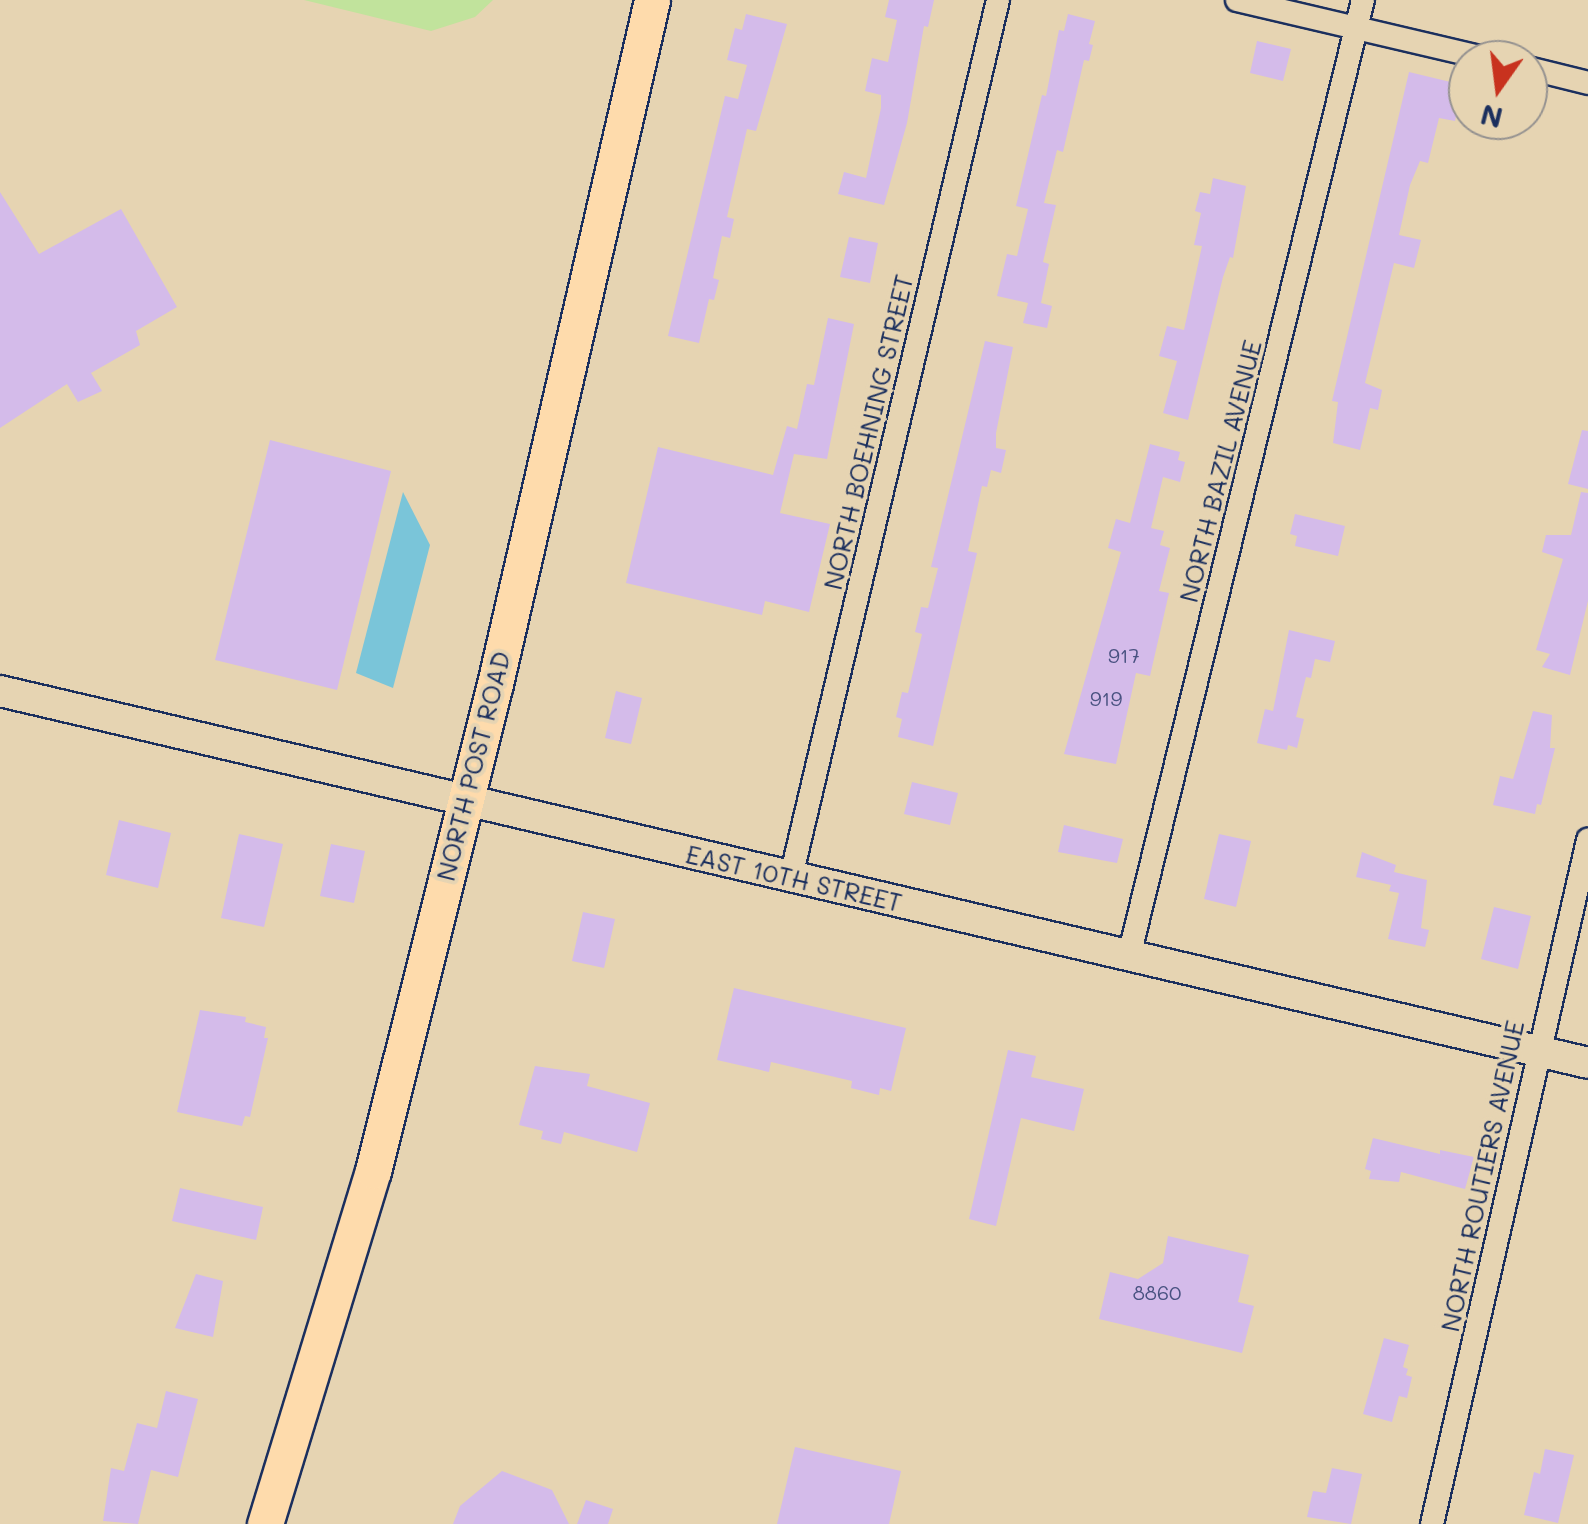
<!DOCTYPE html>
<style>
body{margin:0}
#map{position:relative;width:1588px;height:1524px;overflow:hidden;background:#e6d4b2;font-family:Mali,sans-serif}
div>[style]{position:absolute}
.green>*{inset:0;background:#c1e39c}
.water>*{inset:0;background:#7ac5d9}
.building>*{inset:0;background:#d4bbea}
.roads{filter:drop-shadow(2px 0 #1b2f5e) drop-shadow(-2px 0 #1b2f5e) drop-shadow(0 2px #1b2f5e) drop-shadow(0 -2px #1b2f5e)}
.street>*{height:22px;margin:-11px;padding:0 11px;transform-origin:11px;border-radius:11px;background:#e6d4b2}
.secondary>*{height:30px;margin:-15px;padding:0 15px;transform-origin:15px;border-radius:15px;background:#e6d4b2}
.primary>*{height:35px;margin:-17.5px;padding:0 17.5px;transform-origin:17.5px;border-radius:17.5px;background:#fedbac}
span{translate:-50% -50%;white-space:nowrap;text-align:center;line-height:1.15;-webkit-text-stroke:8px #e6d4b2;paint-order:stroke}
.number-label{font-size:20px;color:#495281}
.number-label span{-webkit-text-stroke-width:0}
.street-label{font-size:25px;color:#1b2f5e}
.north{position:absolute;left:1448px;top:40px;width:100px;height:100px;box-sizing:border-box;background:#e6d4b2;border:2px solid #959290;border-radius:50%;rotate:194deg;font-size:28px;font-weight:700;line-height:40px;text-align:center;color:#1b2f5e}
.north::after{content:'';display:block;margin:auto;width:35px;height:45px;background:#c8321e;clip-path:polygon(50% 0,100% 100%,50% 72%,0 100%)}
</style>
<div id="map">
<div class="green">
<div style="clip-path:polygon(304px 0,493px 0,475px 17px,431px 31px)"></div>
</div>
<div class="water">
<div style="clip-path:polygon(403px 492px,430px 545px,393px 688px,356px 673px)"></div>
</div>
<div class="building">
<div style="clip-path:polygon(889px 0,934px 0,928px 27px,924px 26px,907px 123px,884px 205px,838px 194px,844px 172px,866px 178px,881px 108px,881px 95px,865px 91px,872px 58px,888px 62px,897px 20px,885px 17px)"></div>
<div style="clip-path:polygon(746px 14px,787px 24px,756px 131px,747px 129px,727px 217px,734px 219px,730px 238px,722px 236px,713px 278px,719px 280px,714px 300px,709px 299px,699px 343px,668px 336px,725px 96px,738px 99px,747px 65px,727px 60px,735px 28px,742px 30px)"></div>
<div style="clip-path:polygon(1068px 14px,1095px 21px,1089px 44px,1093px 45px,1089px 61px,1084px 60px,1063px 152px,1057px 150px,1044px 203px,1056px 205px,1043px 262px,1049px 264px,1041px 303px,1052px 306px,1047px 328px,1023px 323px,1028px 303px,997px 296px,1007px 254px,1017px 256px,1028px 209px,1016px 206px,1042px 95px,1046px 96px,1059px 30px,1064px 31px)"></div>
<div style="clip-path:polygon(1257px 41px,1291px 49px,1283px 81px,1250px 73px)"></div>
<div style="clip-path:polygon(1409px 72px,1463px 85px,1455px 121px,1439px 118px,1428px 163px,1420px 161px,1410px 185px,1399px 235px,1421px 240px,1414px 268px,1394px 263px,1365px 383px,1382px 390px,1378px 410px,1370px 408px,1360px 450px,1333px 443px,1338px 402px,1332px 401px)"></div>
<div style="clip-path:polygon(1213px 178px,1246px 186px,1233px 258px,1230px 257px,1223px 277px,1188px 420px,1163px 413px,1177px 361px,1159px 356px,1167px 326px,1184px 330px,1202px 246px,1194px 245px,1201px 213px,1195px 211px,1200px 192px,1210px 194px)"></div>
<div style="clip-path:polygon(0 192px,39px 254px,121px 209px,177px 307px,136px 331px,140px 345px,91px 373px,102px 391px,78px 402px,67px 384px,0 428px)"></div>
<div style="clip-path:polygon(849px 237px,878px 243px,870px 283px,840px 277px)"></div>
<div style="clip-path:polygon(828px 318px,854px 324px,827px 459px,794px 454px,780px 513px,830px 524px,809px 612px,765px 601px,762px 615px,626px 583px,658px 447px,773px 475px,787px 426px,797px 429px,807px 384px,814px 385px)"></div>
<div style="clip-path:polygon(985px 341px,1013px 347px,996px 433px,996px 448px,1006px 450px,1001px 473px,991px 470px,987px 487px,982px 486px,968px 551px,977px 553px,933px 746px,898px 737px,902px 719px,896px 717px,902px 692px,908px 693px,922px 634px,915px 632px,921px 607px,928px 608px,938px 568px,931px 567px)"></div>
<div style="clip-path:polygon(1582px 430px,1588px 431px,1588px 489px,1568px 484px)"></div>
<div style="clip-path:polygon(270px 440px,391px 471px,337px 690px,215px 660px)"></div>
<div style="clip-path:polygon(1150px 444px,1180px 452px,1178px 460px,1185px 462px,1180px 482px,1163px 477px,1151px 528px,1164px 531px,1160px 545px,1170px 548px,1159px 591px,1169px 593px,1150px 676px,1136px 673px,1116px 764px,1064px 754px,1121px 552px,1108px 548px,1116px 519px,1130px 523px)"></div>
<div style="clip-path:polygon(1581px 492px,1588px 493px,1588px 601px,1570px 675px,1542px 667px,1550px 654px,1536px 650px,1563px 559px,1542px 552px,1546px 535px,1571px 535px)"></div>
<div style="clip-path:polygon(1295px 514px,1345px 526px,1338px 556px,1295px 546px,1297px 536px,1290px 534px)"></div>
<div style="clip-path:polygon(1289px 630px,1335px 641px,1330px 662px,1315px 659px,1311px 678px,1306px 677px,1296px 717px,1304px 719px,1297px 748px,1288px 745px,1287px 750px,1257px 743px,1265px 709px,1273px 711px)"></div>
<div style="clip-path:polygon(616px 691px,642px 698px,631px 744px,605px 738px)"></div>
<div style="clip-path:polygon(1533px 711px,1552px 715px,1550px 748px,1555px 748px,1541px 805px,1537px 804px,1535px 814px,1493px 805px,1500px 776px,1513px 779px)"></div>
<div style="clip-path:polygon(912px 782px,958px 793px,950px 825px,904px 814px)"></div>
<div style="clip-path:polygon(119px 820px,171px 833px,158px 888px,106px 875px)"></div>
<div style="clip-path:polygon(1064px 825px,1123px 839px,1117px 863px,1058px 852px)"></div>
<div style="clip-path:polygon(239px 834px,283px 844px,264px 927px,221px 918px)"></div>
<div style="clip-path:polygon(1219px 834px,1251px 841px,1236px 907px,1204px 899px)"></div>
<div style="clip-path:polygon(331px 844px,365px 851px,354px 903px,320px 896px)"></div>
<div style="clip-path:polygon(1362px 852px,1396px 865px,1394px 872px,1427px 880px,1421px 928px,1429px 930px,1425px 947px,1388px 939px,1399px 893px,1389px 891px,1391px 885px,1356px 877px)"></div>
<div style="clip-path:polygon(1494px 907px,1531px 916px,1518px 969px,1481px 959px)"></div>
<div style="clip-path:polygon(583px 912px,615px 919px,604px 968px,572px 961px)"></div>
<div style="clip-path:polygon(734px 988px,906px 1028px,891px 1091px,880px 1088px,879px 1095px,851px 1088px,852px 1081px,771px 1062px,769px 1072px,717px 1060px)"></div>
<div style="clip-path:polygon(200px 1010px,246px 1017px,245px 1022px,266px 1027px,264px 1038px,268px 1038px,250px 1117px,245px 1116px,242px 1126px,177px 1112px)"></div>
<div style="clip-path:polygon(1008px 1050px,1036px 1056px,1031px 1077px,1084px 1089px,1074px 1131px,1021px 1118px,996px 1226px,969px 1219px)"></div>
<div style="clip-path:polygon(535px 1066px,590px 1074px,587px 1086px,650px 1103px,637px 1152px,564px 1132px,561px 1144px,541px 1139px,543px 1131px,519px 1125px)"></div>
<div style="clip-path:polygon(1373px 1138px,1440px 1154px,1440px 1150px,1474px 1157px,1465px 1189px,1401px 1172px,1399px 1182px,1369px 1179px,1371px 1171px,1365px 1169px)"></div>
<div style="clip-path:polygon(180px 1188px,263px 1207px,256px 1240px,172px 1221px)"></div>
<div style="clip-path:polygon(1168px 1236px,1249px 1255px,1238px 1302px,1254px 1306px,1242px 1353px,1099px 1319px,1110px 1272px,1138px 1279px,1163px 1263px)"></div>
<div style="clip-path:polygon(196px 1274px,223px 1281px,213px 1337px,175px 1328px)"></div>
<div style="clip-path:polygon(1384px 1338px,1409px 1345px,1403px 1367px,1408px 1369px,1406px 1375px,1412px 1377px,1407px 1398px,1399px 1396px,1392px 1422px,1363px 1414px)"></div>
<div style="clip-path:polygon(166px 1391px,198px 1399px,178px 1477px,151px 1470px,138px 1524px,103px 1521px,111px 1468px,124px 1471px,137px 1423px,157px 1428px)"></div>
<div style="clip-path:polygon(795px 1447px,901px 1471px,889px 1524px,777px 1524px)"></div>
<div style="clip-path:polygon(1545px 1449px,1574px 1455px,1558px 1523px,1524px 1515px,1534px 1472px,1540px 1474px)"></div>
<div style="clip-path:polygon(1332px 1468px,1362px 1474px,1351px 1524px,1307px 1517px,1313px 1491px,1326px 1493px)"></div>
<div style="clip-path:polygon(502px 1471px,552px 1490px,569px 1524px,453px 1524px,460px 1506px)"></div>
<div style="clip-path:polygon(586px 1500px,613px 1509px,608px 1524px,577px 1524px)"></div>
</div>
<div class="roads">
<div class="street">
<div style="left:1237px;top:0;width:262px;rotate:13.2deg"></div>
<div style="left:1528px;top:68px;width:62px;rotate:14deg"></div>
<div style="left:791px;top:877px;width:901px;rotate:-76.72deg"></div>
<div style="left:1129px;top:956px;width:984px;rotate:-76.25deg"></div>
<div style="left:1432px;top:1524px;width:702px;rotate:-77.15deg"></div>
</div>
<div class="secondary">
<div style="left:0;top:691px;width:1631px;rotate:13.18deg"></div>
</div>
<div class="primary">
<div style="left:265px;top:1524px;width:369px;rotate:-73deg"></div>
<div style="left:373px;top:1171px;width:502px;rotate:-75.94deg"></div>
<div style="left:495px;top:684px;width:702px;rotate:-77.07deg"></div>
</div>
</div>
<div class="number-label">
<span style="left:1124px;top:655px">917</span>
<span style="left:1106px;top:698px">919</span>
<span style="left:1157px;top:1292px">8860</span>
</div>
<div class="street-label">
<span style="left:868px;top:432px;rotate:-77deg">NORTH BOEHNING STREET</span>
<span style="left:1220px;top:471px;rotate:-76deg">NORTH BAZIL AVENUE</span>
<span style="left:473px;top:766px;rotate:-76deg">NORTH POST ROAD</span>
<span style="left:794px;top:878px;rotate:13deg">EAST 10TH STREET</span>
<span style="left:1482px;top:1176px;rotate:-78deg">NORTH ROUTIERS AVENUE</span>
</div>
<div class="north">N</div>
</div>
